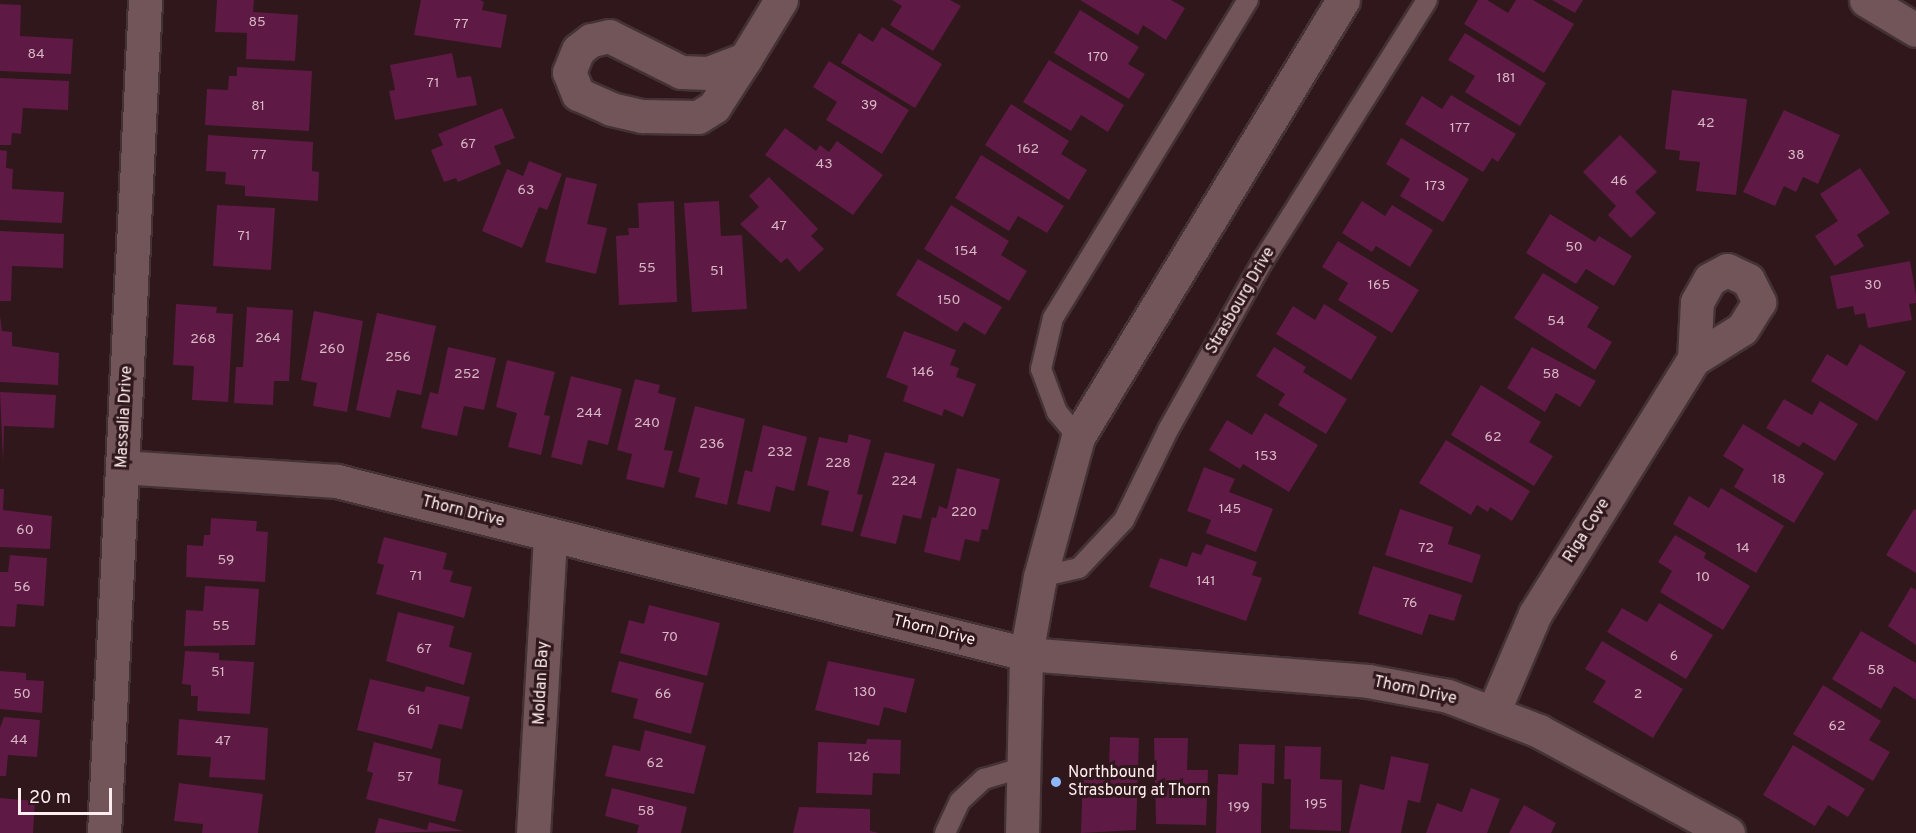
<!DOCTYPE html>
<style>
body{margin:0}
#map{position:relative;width:1916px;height:833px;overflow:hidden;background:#2f171b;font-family:Overpass,sans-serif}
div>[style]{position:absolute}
.building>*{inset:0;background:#5e1a44}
.roads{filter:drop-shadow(2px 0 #443235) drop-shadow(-2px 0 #443235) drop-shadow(0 2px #443235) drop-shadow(0 -2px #443235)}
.service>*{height:20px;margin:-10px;padding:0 10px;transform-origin:10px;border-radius:10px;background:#715559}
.minor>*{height:33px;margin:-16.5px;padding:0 16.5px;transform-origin:16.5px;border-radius:16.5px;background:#715559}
.tertiary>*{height:33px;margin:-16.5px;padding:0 16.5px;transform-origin:16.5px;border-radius:16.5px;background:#715559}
.dots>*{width:16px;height:16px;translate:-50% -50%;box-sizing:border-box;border:3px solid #2f171b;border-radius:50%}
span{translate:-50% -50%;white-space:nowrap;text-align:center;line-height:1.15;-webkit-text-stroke:6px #2f171b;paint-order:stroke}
.number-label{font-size:14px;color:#d7b8c4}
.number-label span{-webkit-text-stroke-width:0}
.street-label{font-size:16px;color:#ffedef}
.poi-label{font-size:16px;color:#ffedef}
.left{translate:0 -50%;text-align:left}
.scale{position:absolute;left:18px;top:788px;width:94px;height:27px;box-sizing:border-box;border:3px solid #ffedef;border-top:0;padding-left:8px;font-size:18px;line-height:21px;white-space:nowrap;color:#ffedef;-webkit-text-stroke:4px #2f171b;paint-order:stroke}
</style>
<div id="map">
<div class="building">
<div style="clip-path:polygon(217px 0,254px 0,253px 12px,298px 15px,295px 61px,246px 59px,247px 33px,215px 32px)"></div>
<div style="clip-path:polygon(421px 0,480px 0,484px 2px,482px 10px,507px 15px,501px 48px,414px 35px)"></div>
<div style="clip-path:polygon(892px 0,950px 0,961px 6px,933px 51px,890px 25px,902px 6px)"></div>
<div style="clip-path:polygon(1080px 0,1171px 0,1185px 8px,1166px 40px,1143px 25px,1138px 35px)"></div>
<div style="clip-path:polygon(1478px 0,1487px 0,1508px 13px,1516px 0,1533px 0,1574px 24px,1544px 73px,1464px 24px)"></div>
<div style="clip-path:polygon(1552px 0,1583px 0,1575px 13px)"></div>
<div style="clip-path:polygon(0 4px,21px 5px,20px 36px,73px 39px,71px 74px,0 71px)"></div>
<div style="clip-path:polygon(1080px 10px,1139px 47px,1128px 64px,1145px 74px,1129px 99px,1054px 53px)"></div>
<div style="clip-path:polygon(882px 27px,942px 64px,915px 108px,841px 63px,859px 33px,873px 42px)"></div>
<div style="clip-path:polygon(1465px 33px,1546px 83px,1520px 126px,1465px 92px,1475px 76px,1448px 60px)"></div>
<div style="clip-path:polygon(452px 53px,457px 78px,471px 76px,477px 105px,395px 120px,389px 91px,395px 90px,390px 65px)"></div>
<div style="clip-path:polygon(1049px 60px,1124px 105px,1108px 132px,1081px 115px,1071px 131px,1023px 102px)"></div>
<div style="clip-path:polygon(829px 61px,909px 110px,882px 154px,826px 120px,837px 102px,813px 87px)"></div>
<div style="clip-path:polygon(237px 67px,312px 71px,309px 131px,205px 125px,207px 89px,228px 90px,229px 76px,237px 76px)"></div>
<div style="clip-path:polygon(0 78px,69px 81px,68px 110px,23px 108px,21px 134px,12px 133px,11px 145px,0 145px)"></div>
<div style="clip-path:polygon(1672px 90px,1747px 99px,1736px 195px,1696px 191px,1700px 162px,1679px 160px,1680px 151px,1665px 149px)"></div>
<div style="clip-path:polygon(1451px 95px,1516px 134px,1498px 162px,1492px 158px,1483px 172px,1405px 124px,1422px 96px,1442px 109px)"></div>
<div style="clip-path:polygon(1011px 104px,1069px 141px,1061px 154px,1087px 170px,1069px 200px,985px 145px)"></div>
<div style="clip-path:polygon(502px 108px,515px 138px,494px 146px,501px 164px,458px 182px,456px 178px,444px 182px,431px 150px,443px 145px,438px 134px)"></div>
<div style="clip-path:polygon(1784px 110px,1840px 135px,1818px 184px,1803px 177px,1796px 192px,1784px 186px,1775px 206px,1743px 192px)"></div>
<div style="clip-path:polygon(785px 128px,816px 151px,820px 145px,829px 152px,837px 141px,883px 175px,853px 215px,765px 155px)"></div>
<div style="clip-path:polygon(208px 135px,313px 142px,312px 171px,319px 172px,318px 201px,245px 196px,245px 186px,225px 184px,226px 172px,206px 171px)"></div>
<div style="clip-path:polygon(1620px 135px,1657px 172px,1635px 192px,1656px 213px,1631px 238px,1608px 215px,1616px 206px,1583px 172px)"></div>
<div style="clip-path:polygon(1401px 138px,1469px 179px,1443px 222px,1400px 196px,1410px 179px,1386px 164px)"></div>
<div style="clip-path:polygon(0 150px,7px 151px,6px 168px,13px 169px,12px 189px,64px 192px,62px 223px,0 220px)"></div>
<div style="clip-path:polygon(981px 155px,1064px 206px,1047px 233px,1018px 216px,1009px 231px,955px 198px)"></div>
<div style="clip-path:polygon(529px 161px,562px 174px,547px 210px,539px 207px,522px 248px,482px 231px,507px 169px,523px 176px)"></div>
<div style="clip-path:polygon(1860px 168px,1890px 213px,1857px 235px,1864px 246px,1835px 266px,1815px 236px,1838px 221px,1820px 194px)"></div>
<div style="clip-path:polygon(566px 177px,597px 184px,587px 224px,607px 228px,596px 274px,545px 262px)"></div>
<div style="clip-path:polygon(769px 177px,818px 229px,811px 236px,824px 249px,799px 272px,787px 258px,781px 263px,740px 224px,759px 207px,749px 196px)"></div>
<div style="clip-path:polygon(674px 201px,677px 302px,619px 305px,616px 236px,629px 235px,628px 228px,639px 228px,638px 203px)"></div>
<div style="clip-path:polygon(719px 201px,721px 236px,742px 235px,747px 309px,692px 312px,684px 203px)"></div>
<div style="clip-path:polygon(1362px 201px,1385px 216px,1392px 205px,1433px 230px,1410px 267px,1376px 246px,1372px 252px,1342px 233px)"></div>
<div style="clip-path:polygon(217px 205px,275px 208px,271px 270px,213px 266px)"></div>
<div style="clip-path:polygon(951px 205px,1009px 241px,1001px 255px,1027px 271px,1009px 301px,924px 249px)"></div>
<div style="clip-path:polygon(1550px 214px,1595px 242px,1599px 236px,1632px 256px,1614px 286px,1586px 269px,1576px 284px,1526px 253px)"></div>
<div style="clip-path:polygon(0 231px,64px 234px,63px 268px,12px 266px,11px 301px,0 301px)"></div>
<div style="clip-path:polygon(1338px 241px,1419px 290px,1392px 333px,1338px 300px,1348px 283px,1322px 267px)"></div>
<div style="clip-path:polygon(918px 259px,1002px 307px,985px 335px,964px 322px,957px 332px,896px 295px)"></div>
<div style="clip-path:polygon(1910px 261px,1916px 295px,1916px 303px,1909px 304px,1912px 320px,1868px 328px,1865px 313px,1855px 315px,1853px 306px,1837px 309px,1830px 276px)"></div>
<div style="clip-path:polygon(1543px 273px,1599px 307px,1587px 327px,1612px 342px,1595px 370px,1514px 318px)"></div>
<div style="clip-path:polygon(176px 304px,217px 307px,216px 313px,233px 314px,228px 402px,192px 400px,194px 366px,173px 365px)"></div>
<div style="clip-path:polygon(1324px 304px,1377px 337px,1351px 380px,1276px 334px,1293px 306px,1315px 320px)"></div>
<div style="clip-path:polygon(247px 307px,293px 310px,289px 381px,274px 381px,273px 405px,234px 403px,236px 367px,243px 367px)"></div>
<div style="clip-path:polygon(314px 311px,363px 321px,347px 412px,313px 406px,317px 383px,301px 380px)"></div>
<div style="clip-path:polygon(377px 313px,436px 326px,421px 395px,397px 390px,390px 418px,356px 410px)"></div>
<div style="clip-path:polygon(0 316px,2px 331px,12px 332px,12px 346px,59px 353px,58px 385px,0 382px)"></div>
<div style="clip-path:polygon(904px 331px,956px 350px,950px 365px,959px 368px,956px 377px,976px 384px,963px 417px,944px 409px,942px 416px,903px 401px,908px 386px,886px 377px)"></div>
<div style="clip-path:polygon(1860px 344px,1906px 372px,1877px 421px,1811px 381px,1827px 354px,1847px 366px)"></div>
<div style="clip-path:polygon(448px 347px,496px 358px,484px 410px,464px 406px,457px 436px,421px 428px,430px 392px,438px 394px)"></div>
<div style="clip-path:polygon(1274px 347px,1306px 367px,1303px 372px,1347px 399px,1326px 434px,1278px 405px,1285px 394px,1256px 376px)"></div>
<div style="clip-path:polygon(1532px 347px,1596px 381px,1580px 407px,1556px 393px,1545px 412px,1507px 388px)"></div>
<div style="clip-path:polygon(507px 360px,555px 372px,544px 415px,550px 416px,541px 455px,508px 447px,517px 413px,496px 407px)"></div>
<div style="clip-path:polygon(571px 376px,622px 389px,608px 445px,588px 440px,582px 465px,551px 457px)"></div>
<div style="clip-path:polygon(635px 379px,660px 385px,658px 393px,676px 398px,664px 450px,673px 451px,664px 488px,626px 479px,632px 454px,617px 450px)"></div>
<div style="clip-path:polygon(1481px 385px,1541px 422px,1529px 442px,1553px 456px,1534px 486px,1451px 435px)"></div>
<div style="clip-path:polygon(0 392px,56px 395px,54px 428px,4px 426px,3px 463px)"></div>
<div style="clip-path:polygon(1784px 399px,1812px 415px,1820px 401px,1858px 424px,1835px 461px,1803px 442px,1799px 447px,1766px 428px)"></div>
<div style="clip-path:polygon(695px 406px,745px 419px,727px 505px,695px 497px,700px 478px,678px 472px)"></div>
<div style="clip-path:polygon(1265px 413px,1318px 445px,1289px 492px,1243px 464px,1240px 469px,1209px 450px,1227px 420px,1252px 435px)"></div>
<div style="clip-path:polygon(1743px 424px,1824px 473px,1794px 523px,1734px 487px,1744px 469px,1723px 456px)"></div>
<div style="clip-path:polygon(763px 425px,807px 437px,794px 491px,776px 486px,770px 512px,737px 504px,745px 470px,752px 472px)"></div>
<div style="clip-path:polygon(849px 434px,871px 440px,857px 494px,863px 495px,853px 532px,821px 525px,829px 491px,807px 485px,819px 437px,847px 443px)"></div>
<div style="clip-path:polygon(1446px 440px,1530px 491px,1512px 521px,1490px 507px,1488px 512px,1477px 505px,1471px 515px,1419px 483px)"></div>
<div style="clip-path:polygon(885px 452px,935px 464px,921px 519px,903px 515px,896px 544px,860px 536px)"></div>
<div style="clip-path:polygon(1204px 467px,1235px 479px,1229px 492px,1273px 509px,1256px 552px,1206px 533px,1211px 520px,1187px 511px)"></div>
<div style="clip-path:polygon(957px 468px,1000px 479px,988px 530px,982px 529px,979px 542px,965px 539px,960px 561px,924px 552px,932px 517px,936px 518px,939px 506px,947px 509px)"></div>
<div style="clip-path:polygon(1721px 488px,1784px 526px,1756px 573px,1673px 524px,1689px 496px,1709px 508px)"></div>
<div style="clip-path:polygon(0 489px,4px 489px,3px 510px,52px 516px,50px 549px,0 547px)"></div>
<div style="clip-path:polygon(1400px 509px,1453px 527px,1448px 544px,1481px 555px,1472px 583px,1385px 555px)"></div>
<div style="clip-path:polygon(1914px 509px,1916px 510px,1916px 573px,1886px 555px)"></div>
<div style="clip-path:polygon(211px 518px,257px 521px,256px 531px,268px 532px,265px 582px,186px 577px,187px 545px,203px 546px,204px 535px,210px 535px)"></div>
<div style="clip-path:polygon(1675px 535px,1706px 553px,1704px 558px,1750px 586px,1723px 630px,1660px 592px,1672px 571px,1658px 562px)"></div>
<div style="clip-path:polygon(384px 537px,447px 553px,443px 569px,453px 571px,450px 582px,472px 587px,464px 618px,376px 594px,384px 565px,377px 563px)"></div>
<div style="clip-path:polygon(1206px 544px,1257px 562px,1252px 575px,1262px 578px,1246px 621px,1149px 587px,1160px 558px,1187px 567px,1192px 552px,1201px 555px)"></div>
<div style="clip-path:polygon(10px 555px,47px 558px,44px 606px,17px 604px,15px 627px,0 626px,0 572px,8px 572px)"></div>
<div style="clip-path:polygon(1373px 566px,1462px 595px,1454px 621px,1429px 614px,1422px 635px,1358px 614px)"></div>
<div style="clip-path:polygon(205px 586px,259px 589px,255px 645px,184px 646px,186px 610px,203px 611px)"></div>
<div style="clip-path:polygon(1911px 587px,1916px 590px,1916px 645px,1888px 626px)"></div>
<div style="clip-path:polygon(1659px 603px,1713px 635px,1686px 679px,1607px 632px,1622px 608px,1647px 622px)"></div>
<div style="clip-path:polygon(649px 605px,720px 623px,707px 676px,620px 653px,629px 620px,644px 624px)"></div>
<div style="clip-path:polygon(398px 612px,454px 626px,449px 647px,472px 653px,464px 685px,386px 661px)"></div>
<div style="clip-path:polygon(1861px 631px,1916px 663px,1916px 700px,1894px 686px,1881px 709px,1832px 679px)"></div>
<div style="clip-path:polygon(1602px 641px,1683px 689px,1653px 738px,1593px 702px,1606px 681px,1585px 669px)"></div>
<div style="clip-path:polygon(185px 651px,219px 653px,219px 660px,254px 662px,250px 714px,197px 711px,198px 696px,191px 696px,191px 685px,182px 684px)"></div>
<div style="clip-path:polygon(619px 661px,704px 683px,691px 734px,633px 718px,638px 699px,611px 692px)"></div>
<div style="clip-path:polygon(828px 661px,915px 679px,906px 713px,884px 707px,879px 726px,815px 710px)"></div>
<div style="clip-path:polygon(0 671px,26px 673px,26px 680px,44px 681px,42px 713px,0 709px)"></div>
<div style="clip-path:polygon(370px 679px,424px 692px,426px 686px,470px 697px,462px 729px,439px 724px,432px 749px,357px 730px)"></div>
<div style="clip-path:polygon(1823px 685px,1881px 721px,1869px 740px,1890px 752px,1873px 781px,1793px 734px)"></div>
<div style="clip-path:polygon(4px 717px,40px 720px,37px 757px,8px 755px,6px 776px,0 776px,0 728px)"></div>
<div style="clip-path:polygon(179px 719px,268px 728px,265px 780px,209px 777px,211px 757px,177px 755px)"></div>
<div style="clip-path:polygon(645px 730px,706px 746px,694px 794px,605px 776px,613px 745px,640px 751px)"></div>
<div style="clip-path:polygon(1110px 737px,1139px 738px,1136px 830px,1081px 833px,1083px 767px,1109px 768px)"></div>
<div style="clip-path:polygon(1154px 738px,1188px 738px,1187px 770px,1208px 770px,1206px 825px,1156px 824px)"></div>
<div style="clip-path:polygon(867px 739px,901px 740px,900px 774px,873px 773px,872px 795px,816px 793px,818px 742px,866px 744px)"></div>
<div style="clip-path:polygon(374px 742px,441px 759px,438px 784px,463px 790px,455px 822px,366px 799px,373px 773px,367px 771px)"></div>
<div style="clip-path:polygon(1239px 744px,1275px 745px,1274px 784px,1262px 783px,1261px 833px,1216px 833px,1218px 774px,1238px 775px)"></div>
<div style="clip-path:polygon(1793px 745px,1865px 789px,1848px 817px,1828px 805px,1815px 826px,1763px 795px)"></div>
<div style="clip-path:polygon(1285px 746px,1321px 747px,1320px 779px,1342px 780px,1341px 831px,1290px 829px,1291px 779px,1284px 779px)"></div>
<div style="clip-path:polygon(1391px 756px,1429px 764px,1420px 803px,1408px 800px,1401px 833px,1349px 833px,1360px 784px,1384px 790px)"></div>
<div style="clip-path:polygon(179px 783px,263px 794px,258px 833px,202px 833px,203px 824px,174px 821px)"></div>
<div style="clip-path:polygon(612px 788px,687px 807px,681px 833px,637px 833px,639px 825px,605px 816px)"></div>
<div style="clip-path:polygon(1471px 788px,1500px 799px,1487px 833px,1426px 833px,1437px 803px,1462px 812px)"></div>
<div style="clip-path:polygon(0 798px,35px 801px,33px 833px,0 833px)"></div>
<div style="clip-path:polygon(1524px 805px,1556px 823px,1551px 833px,1509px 833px)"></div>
<div style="clip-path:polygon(799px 807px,870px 809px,870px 831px,879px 833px,793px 833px)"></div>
<div style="clip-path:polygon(379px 818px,427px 830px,429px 822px,464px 831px,375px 833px)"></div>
</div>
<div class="roads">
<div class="service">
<div style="left:1078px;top:437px;width:33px;rotate:-130deg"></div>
<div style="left:1057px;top:412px;width:46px;rotate:-110.4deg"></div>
<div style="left:1041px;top:369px;width:52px;rotate:-76.8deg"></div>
<div style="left:1053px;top:318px;width:373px;rotate:-58.5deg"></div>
<div style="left:1040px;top:577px;width:40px;rotate:-13deg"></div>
<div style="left:1079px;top:568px;width:66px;rotate:-46.8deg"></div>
<div style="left:1124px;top:520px;width:100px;rotate:-63.9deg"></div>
<div style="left:1168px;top:430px;width:196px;rotate:-60.7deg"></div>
<div style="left:1264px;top:259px;width:306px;rotate:-57.8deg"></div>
<div style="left:945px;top:833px;width:35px;rotate:-65deg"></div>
<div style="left:960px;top:801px;width:33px;rotate:-43deg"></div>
<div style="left:984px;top:779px;width:43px;rotate:-16.3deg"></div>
</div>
<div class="minor">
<div style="left:745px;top:59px;width:39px;rotate:159deg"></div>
<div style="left:709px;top:73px;width:28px;rotate:-178deg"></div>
<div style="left:681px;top:72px;width:80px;rotate:-153.4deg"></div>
<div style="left:609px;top:36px;width:18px;rotate:167deg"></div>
<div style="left:591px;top:40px;width:16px;rotate:142deg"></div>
<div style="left:578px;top:50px;width:24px;rotate:112deg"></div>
<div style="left:569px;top:72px;width:24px;rotate:68deg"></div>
<div style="left:578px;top:94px;width:36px;rotate:24deg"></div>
<div style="left:611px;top:109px;width:32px;rotate:13deg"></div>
<div style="left:642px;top:116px;width:56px;rotate:1deg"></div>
<div style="left:698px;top:117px;width:19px;rotate:-32deg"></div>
<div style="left:714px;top:107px;width:57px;rotate:-57.1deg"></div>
<div style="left:745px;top:59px;width:69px;rotate:-58.6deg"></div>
<div style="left:122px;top:467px;width:215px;rotate:3.7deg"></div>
<div style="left:337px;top:481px;width:710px;rotate:14.09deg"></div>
<div style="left:1026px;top:654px;width:343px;rotate:4.5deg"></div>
<div style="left:1368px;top:681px;width:81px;rotate:10.6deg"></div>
<div style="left:1448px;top:696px;width:97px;rotate:21deg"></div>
<div style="left:1539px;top:731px;width:215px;rotate:28.4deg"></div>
<div style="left:1494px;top:710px;width:104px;rotate:-66.9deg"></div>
<div style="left:1535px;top:614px;width:301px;rotate:-58.1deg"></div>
<div style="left:1694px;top:359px;width:57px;rotate:-87deg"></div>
<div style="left:1697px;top:302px;width:26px;rotate:-61deg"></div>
<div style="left:1710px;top:279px;width:19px;rotate:-28deg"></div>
<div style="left:1727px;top:270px;width:23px;rotate:25deg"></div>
<div style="left:1748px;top:280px;width:25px;rotate:63deg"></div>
<div style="left:1759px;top:302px;width:32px;rotate:122deg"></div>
<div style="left:1742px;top:329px;width:57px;rotate:148deg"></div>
<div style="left:104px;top:833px;width:834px;rotate:-87.18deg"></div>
<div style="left:533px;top:833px;width:299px;rotate:-86.7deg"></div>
</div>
<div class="tertiary">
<div style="left:1866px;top:0;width:58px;rotate:31deg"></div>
<div style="left:1022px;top:833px;width:179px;rotate:-88.7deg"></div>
<div style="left:1026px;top:654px;width:78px;rotate:-79.7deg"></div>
<div style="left:1040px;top:577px;width:145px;rotate:-74.8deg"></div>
<div style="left:1078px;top:437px;width:511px;rotate:-58.77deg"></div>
</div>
</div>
<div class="dots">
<div style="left:1056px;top:782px;background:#8cb9fc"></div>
</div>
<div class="number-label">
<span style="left:257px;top:23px">85</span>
<span style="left:461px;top:25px">77</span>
<span style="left:36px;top:55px">84</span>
<span style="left:1098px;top:58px">170</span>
<span style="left:1506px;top:79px">181</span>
<span style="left:433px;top:84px">71</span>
<span style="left:869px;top:106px">39</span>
<span style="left:258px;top:107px">81</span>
<span style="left:1706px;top:124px">42</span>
<span style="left:1460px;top:129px">177</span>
<span style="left:468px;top:145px">67</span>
<span style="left:1028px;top:150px">162</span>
<span style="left:259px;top:156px">77</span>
<span style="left:1796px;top:156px">38</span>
<span style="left:824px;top:165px">43</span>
<span style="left:1619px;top:182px">46</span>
<span style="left:1435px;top:187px">173</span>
<span style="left:526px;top:191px">63</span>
<span style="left:779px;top:227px">47</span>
<span style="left:244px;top:237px">71</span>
<span style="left:1574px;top:248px">50</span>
<span style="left:966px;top:252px">154</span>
<span style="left:647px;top:269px">55</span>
<span style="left:717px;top:272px">51</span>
<span style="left:1379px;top:286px">165</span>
<span style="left:1873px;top:286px">30</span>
<span style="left:949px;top:301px">150</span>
<span style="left:1556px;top:322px">54</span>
<span style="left:268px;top:339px">264</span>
<span style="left:203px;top:340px">268</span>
<span style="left:332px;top:350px">260</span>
<span style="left:398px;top:358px">256</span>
<span style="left:923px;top:373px">146</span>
<span style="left:467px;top:375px">252</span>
<span style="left:1551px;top:375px">58</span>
<span style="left:589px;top:414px">244</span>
<span style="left:647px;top:424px">240</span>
<span style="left:1493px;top:438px">62</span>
<span style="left:712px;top:445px">236</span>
<span style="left:780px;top:453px">232</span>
<span style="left:1266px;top:457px">153</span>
<span style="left:838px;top:464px">228</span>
<span style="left:1779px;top:480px">18</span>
<span style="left:904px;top:482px">224</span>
<span style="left:1230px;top:510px">145</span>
<span style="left:964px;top:513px">220</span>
<span style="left:25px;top:531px">60</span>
<span style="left:1426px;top:549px">72</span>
<span style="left:1743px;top:549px">14</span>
<span style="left:226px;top:561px">59</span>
<span style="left:416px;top:577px">71</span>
<span style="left:1703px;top:578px">10</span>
<span style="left:1206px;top:582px">141</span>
<span style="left:22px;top:588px">56</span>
<span style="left:1410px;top:604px">76</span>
<span style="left:221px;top:627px">55</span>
<span style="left:670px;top:638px">70</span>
<span style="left:424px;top:650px">67</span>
<span style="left:1674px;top:657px">6</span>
<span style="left:1876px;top:671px">58</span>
<span style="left:218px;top:673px">51</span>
<span style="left:865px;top:693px">130</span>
<span style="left:22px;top:695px">50</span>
<span style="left:663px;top:695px">66</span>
<span style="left:1638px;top:695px">2</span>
<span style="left:414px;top:711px">61</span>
<span style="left:1837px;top:727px">62</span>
<span style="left:19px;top:741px">44</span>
<span style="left:223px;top:742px">47</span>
<span style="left:859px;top:758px">126</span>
<span style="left:655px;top:764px">62</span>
<span style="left:405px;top:778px">57</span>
<span style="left:1316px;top:805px">195</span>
<span style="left:1239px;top:808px">199</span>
<span style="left:646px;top:812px">58</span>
</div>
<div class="street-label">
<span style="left:1241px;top:301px;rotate:-60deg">Strasbourg Drive</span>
<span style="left:125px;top:417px;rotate:-87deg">Massalia Drive</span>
<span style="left:463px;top:512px;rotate:14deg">Thorn Drive</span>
<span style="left:1587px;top:531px;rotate:-58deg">Riga Cove</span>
<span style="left:934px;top:631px;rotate:14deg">Thorn Drive</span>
<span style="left:542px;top:683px;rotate:-87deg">Moldan Bay</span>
<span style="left:1415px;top:691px;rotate:12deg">Thorn Drive</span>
</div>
<div class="poi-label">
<span class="left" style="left:1068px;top:782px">Northbound<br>Strasbourg at Thorn</span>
</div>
<div class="scale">20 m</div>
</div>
